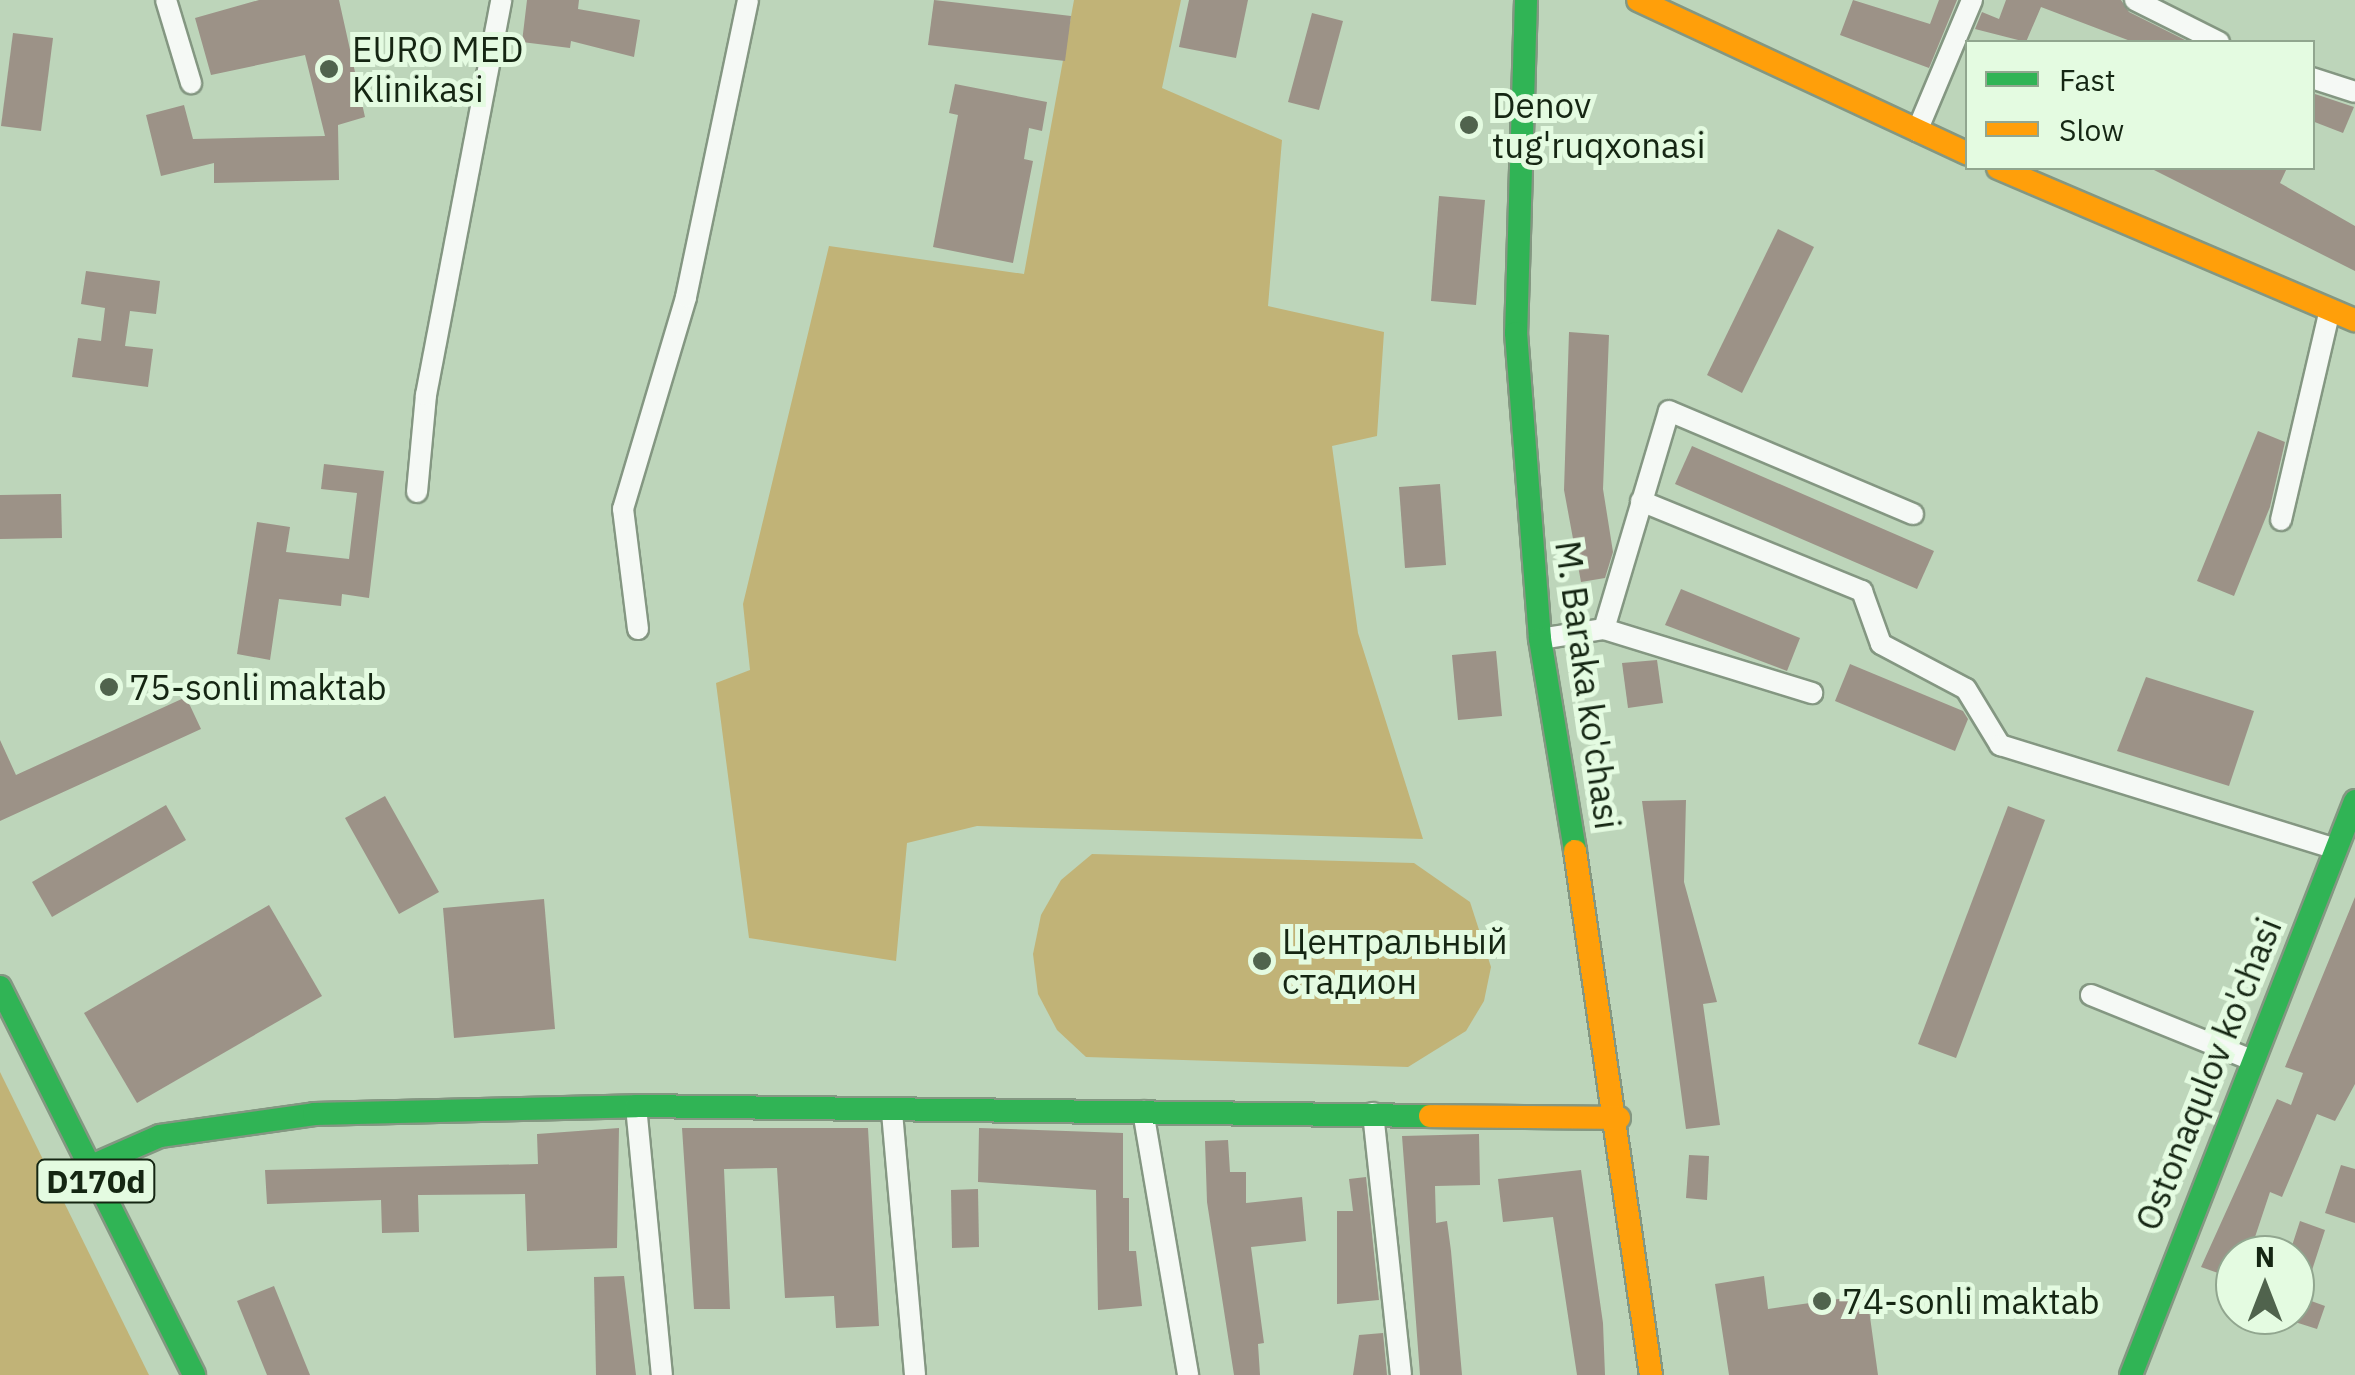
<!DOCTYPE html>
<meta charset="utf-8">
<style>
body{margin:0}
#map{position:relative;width:2355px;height:1375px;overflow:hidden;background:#bdd5ba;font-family:"IBM Plex Sans",sans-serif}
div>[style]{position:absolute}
.green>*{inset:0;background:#c1b377}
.building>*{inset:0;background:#9c9287}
.roads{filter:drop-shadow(2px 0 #849782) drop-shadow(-2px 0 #849782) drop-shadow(0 2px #849782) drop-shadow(0 -2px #849782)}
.street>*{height:20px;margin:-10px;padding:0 10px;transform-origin:10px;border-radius:10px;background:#f5f9f5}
.fast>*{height:22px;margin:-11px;padding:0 11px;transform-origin:11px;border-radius:11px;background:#30b455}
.slow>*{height:22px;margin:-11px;padding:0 11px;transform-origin:11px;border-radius:11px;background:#ff9f0a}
.dots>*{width:28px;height:28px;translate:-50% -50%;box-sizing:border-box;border:5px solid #e4fbe1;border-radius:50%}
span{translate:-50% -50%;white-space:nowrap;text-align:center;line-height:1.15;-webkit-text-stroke:10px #e4fbe1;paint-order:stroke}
.shield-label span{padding:2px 8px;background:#e4fbe1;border:2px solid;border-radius:8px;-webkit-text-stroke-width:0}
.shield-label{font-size:32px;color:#152613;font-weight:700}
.poi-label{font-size:35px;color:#152613}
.left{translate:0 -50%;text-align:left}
.street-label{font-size:35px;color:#152613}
.legend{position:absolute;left:1965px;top:40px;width:350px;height:130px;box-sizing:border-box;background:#e4fbe1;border:2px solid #91a68f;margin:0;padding:12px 18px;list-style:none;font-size:30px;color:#152613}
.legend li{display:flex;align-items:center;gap:20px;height:50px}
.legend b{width:50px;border:2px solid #91a68f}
.north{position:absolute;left:2215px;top:1235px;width:100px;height:100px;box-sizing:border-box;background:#e4fbe1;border:2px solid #91a68f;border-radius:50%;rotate:0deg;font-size:28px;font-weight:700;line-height:40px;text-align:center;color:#152613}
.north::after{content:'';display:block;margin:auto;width:35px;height:45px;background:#50634d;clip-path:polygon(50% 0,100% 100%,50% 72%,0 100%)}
</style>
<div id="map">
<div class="green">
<div style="clip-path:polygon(1074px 0,1181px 0,1162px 88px,1282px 140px,1268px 306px,1384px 332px,1377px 436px,1332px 446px,1358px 633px,1423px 839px,977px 826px,907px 843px,896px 961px,749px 938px,716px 683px,750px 670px,743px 604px,829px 246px,1024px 274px)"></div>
<div style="clip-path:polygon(1092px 854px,1414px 863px,1470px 902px,1491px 967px,1484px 1001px,1466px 1031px,1408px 1067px,1086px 1057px,1057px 1030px,1038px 994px,1033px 954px,1041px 915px,1061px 880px)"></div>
<div style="clip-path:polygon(0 1072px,149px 1375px,0 1375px)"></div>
</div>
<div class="building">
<div style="clip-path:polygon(259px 0,339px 0,365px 117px,338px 125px,339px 180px,214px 183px,214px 163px,161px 176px,146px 115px,184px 105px,193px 139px,325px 136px,305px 55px,211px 75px,195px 18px)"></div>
<div style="clip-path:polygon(527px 0,579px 0,578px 9px,640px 20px,634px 57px,571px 41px,570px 48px,522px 42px)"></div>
<div style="clip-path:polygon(934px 0,1071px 16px,1065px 61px,928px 45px)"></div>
<div style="clip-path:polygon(1189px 0,1248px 0,1236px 58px,1179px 47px)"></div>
<div style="clip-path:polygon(1853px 0,1930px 24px,1939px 0,1957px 0,1929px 68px,1840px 35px)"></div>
<div style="clip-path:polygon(2006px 0,2121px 0,2129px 12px,2189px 42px,2133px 42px,2041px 7px,2026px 42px,1975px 29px,1982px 12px,1999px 19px)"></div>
<div style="clip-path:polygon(1312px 13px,1343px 21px,1319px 110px,1288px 102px)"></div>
<div style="clip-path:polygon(13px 33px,53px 38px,41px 131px,1px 126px)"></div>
<div style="clip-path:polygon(955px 84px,1047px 102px,1042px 131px,1029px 128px,1024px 159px,1033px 161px,1013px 263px,933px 247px,958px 115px,949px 113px)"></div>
<div style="clip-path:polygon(2312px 93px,2354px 107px,2343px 133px,2312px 121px)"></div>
<div style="clip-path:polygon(2150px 168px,2287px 168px,2280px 183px,2355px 226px,2355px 271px)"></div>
<div style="clip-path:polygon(1439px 196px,1485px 200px,1476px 305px,1431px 301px)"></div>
<div style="clip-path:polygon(1778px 229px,1814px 247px,1742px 393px,1707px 375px)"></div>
<div style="clip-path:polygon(86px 271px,160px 281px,156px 314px,130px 311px,125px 346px,153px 349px,148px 387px,72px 377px,78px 338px,101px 341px,105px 308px,81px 304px)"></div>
<div style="clip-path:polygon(1569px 332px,1609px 335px,1603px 489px,1613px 552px,1605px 578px,1581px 582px,1564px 490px)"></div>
<div style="clip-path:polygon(2258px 431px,2285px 442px,2270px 507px,2234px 596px,2197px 581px)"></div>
<div style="clip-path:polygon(1692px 446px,1934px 551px,1917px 589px,1675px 484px)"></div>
<div style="clip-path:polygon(324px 464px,384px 471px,369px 598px,342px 594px,341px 606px,279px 599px,270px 660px,237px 654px,257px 522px,290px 527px,286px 552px,349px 559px,357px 493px,321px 489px)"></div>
<div style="clip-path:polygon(1440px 484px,1446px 565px,1405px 568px,1399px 487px)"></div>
<div style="clip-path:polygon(61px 494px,62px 538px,0 539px,0 495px)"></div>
<div style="clip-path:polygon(1681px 589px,1800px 638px,1787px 671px,1665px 625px)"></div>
<div style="clip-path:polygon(1496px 651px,1502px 716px,1458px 720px,1452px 655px)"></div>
<div style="clip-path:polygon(1657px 660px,1663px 703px,1628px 708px,1622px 663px)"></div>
<div style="clip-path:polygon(1850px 664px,1963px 711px,1968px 719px,1955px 751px,1835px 701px)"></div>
<div style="clip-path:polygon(2146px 677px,2254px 711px,2229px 786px,2117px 751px)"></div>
<div style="clip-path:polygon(186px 697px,201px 729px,0 821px,0 740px,16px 775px)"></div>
<div style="clip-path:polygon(385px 796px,439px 892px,399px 914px,345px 818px)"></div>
<div style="clip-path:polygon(1686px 800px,1684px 882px,1717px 1002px,1703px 1004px,1720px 1125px,1686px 1129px,1642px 801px)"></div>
<div style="clip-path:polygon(166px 805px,186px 840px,52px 917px,32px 882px)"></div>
<div style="clip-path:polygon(2008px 806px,2045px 820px,1956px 1058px,1918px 1044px)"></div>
<div style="clip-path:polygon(2355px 897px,2355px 1084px,2335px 1121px,2317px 1114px,2282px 1197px,2270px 1192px,2249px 1255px,2235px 1255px,2235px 1279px,2201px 1267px,2277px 1099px,2291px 1105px,2303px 1073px,2285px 1067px)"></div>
<div style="clip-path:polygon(544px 899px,555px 1029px,454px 1038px,443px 908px)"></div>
<div style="clip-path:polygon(269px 905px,322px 996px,137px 1103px,84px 1013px)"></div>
<div style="clip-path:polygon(619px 1128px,617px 1248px,527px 1251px,525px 1194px,418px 1195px,419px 1232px,382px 1233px,381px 1200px,267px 1204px,265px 1170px,538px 1164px,537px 1134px)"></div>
<div style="clip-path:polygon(682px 1128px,868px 1128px,879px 1326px,836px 1328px,834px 1296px,785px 1298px,777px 1168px,724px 1169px,730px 1309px,694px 1309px)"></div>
<div style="clip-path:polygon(979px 1128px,1123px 1133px,1123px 1198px,1129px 1198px,1129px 1251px,1136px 1251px,1142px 1306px,1098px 1310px,1096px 1190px,978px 1182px)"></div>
<div style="clip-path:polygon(1479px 1134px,1480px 1185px,1435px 1186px,1436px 1223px,1447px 1221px,1451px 1251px,1462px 1375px,1420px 1375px,1402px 1136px)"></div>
<div style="clip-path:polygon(1228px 1140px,1230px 1172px,1246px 1172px,1246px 1203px,1302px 1197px,1306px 1241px,1251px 1247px,1264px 1343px,1258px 1344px,1260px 1375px,1234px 1375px,1207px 1202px,1205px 1141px)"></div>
<div style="clip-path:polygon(1689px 1155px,1709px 1156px,1707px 1200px,1686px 1198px)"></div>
<div style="clip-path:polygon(2341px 1165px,2355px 1169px,2355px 1223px,2325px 1213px)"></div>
<div style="clip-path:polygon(1581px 1170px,1603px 1323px,1605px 1375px,1577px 1375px,1553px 1217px,1503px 1222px,1498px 1179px)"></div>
<div style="clip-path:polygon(1366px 1177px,1379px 1300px,1337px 1304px,1337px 1211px,1353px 1211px,1349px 1179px)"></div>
<div style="clip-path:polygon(978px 1189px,979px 1247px,952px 1248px,951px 1190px)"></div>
<div style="clip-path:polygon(2300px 1221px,2325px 1230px,2303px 1298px,2325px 1306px,2317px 1329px,2295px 1322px,2295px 1255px,2289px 1255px)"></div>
<div style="clip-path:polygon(624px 1276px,636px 1375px,596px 1375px,594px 1277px)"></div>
<div style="clip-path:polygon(1764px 1276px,1768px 1309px,1867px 1295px,1878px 1375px,1729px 1375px,1715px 1284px)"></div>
<div style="clip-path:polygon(274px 1286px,310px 1375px,267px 1375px,237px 1301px)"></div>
<div style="clip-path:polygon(1383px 1333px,1387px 1375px,1353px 1375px,1359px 1335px)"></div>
</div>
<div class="roads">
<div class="street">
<div style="left:166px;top:0;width:87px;rotate:73.2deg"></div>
<div style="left:2135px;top:0;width:94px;rotate:26.6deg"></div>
<div style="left:2312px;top:78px;width:45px;rotate:18deg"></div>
<div style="left:1917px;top:131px;width:142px;rotate:-67.2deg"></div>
<div style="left:417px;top:492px;width:97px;rotate:-84.7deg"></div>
<div style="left:426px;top:395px;width:402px;rotate:-79.2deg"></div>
<div style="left:1641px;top:501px;width:239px;rotate:22.2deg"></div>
<div style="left:1862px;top:591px;width:56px;rotate:70.3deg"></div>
<div style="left:1881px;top:644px;width:96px;rotate:27.9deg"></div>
<div style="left:1966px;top:689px;width:66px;rotate:58.7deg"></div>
<div style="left:2000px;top:745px;width:352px;rotate:17.2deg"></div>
<div style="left:2281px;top:520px;width:216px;rotate:-76.9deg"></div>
<div style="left:638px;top:629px;width:121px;rotate:-97.1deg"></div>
<div style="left:623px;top:509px;width:221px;rotate:-73.4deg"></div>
<div style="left:686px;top:297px;width:303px;rotate:-78.2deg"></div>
<div style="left:1604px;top:629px;width:227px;rotate:-73.4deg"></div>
<div style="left:1669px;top:411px;width:265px;rotate:22.9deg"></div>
<div style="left:1540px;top:639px;width:65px;rotate:-8.9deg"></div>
<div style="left:1604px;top:629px;width:218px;rotate:17.1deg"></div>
<div style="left:2091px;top:995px;width:174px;rotate:22deg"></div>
<div style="left:636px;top:1106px;width:270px;rotate:84.5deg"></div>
<div style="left:1143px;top:1111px;width:268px;rotate:80.3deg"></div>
<div style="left:892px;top:1112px;width:264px;rotate:85deg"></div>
<div style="left:1373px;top:1113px;width:263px;rotate:83.9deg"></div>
</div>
<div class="fast">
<div style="left:1526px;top:0;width:333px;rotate:91.7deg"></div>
<div style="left:1516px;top:333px;width:307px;rotate:85.5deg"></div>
<div style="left:1540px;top:639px;width:215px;rotate:80.6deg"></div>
<div style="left:0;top:987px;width:434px;rotate:63.4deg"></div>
<div style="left:89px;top:1167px;width:77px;rotate:-23.6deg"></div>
<div style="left:160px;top:1136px;width:156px;rotate:-8.1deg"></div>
<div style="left:314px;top:1114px;width:322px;rotate:-1.4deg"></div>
<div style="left:636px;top:1106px;width:794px;rotate:0.72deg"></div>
<div style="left:2131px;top:1375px;width:616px;rotate:-68.68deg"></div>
</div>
<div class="slow">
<div style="left:1638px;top:0;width:364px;rotate:25deg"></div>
<div style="left:1998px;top:168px;width:388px;rotate:23.1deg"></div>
<div style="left:1575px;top:851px;width:529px;rotate:81.75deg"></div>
<div style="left:1430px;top:1116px;width:189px;rotate:0.6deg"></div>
</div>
</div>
<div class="dots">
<div style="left:329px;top:69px;background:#50634d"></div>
<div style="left:1469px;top:125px;background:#50634d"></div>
<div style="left:109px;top:687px;background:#50634d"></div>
<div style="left:1262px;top:961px;background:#50634d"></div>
<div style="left:1822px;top:1301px;background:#50634d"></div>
</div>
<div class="shield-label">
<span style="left:96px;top:1181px">D170d</span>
</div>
<div class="poi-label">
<span class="left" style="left:352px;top:69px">EURO MED<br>Klinikasi</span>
<span class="left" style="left:1492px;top:125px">Denov<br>tug'ruqxonasi</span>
<span class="left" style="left:129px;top:687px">75-sonli maktab</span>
<span class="left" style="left:1282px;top:961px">Центральный<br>стадион</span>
<span class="left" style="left:1842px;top:1301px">74-sonli maktab</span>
</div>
<div class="street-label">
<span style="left:1588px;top:685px;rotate:82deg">M. Baraka ko'chasi</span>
<span style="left:2208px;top:1074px;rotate:-68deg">Ostonaqulov ko'chasi</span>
</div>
<ul class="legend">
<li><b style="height:12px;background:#30b455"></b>Fast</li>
<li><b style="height:12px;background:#ff9f0a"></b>Slow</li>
</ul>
<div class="north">N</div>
</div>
